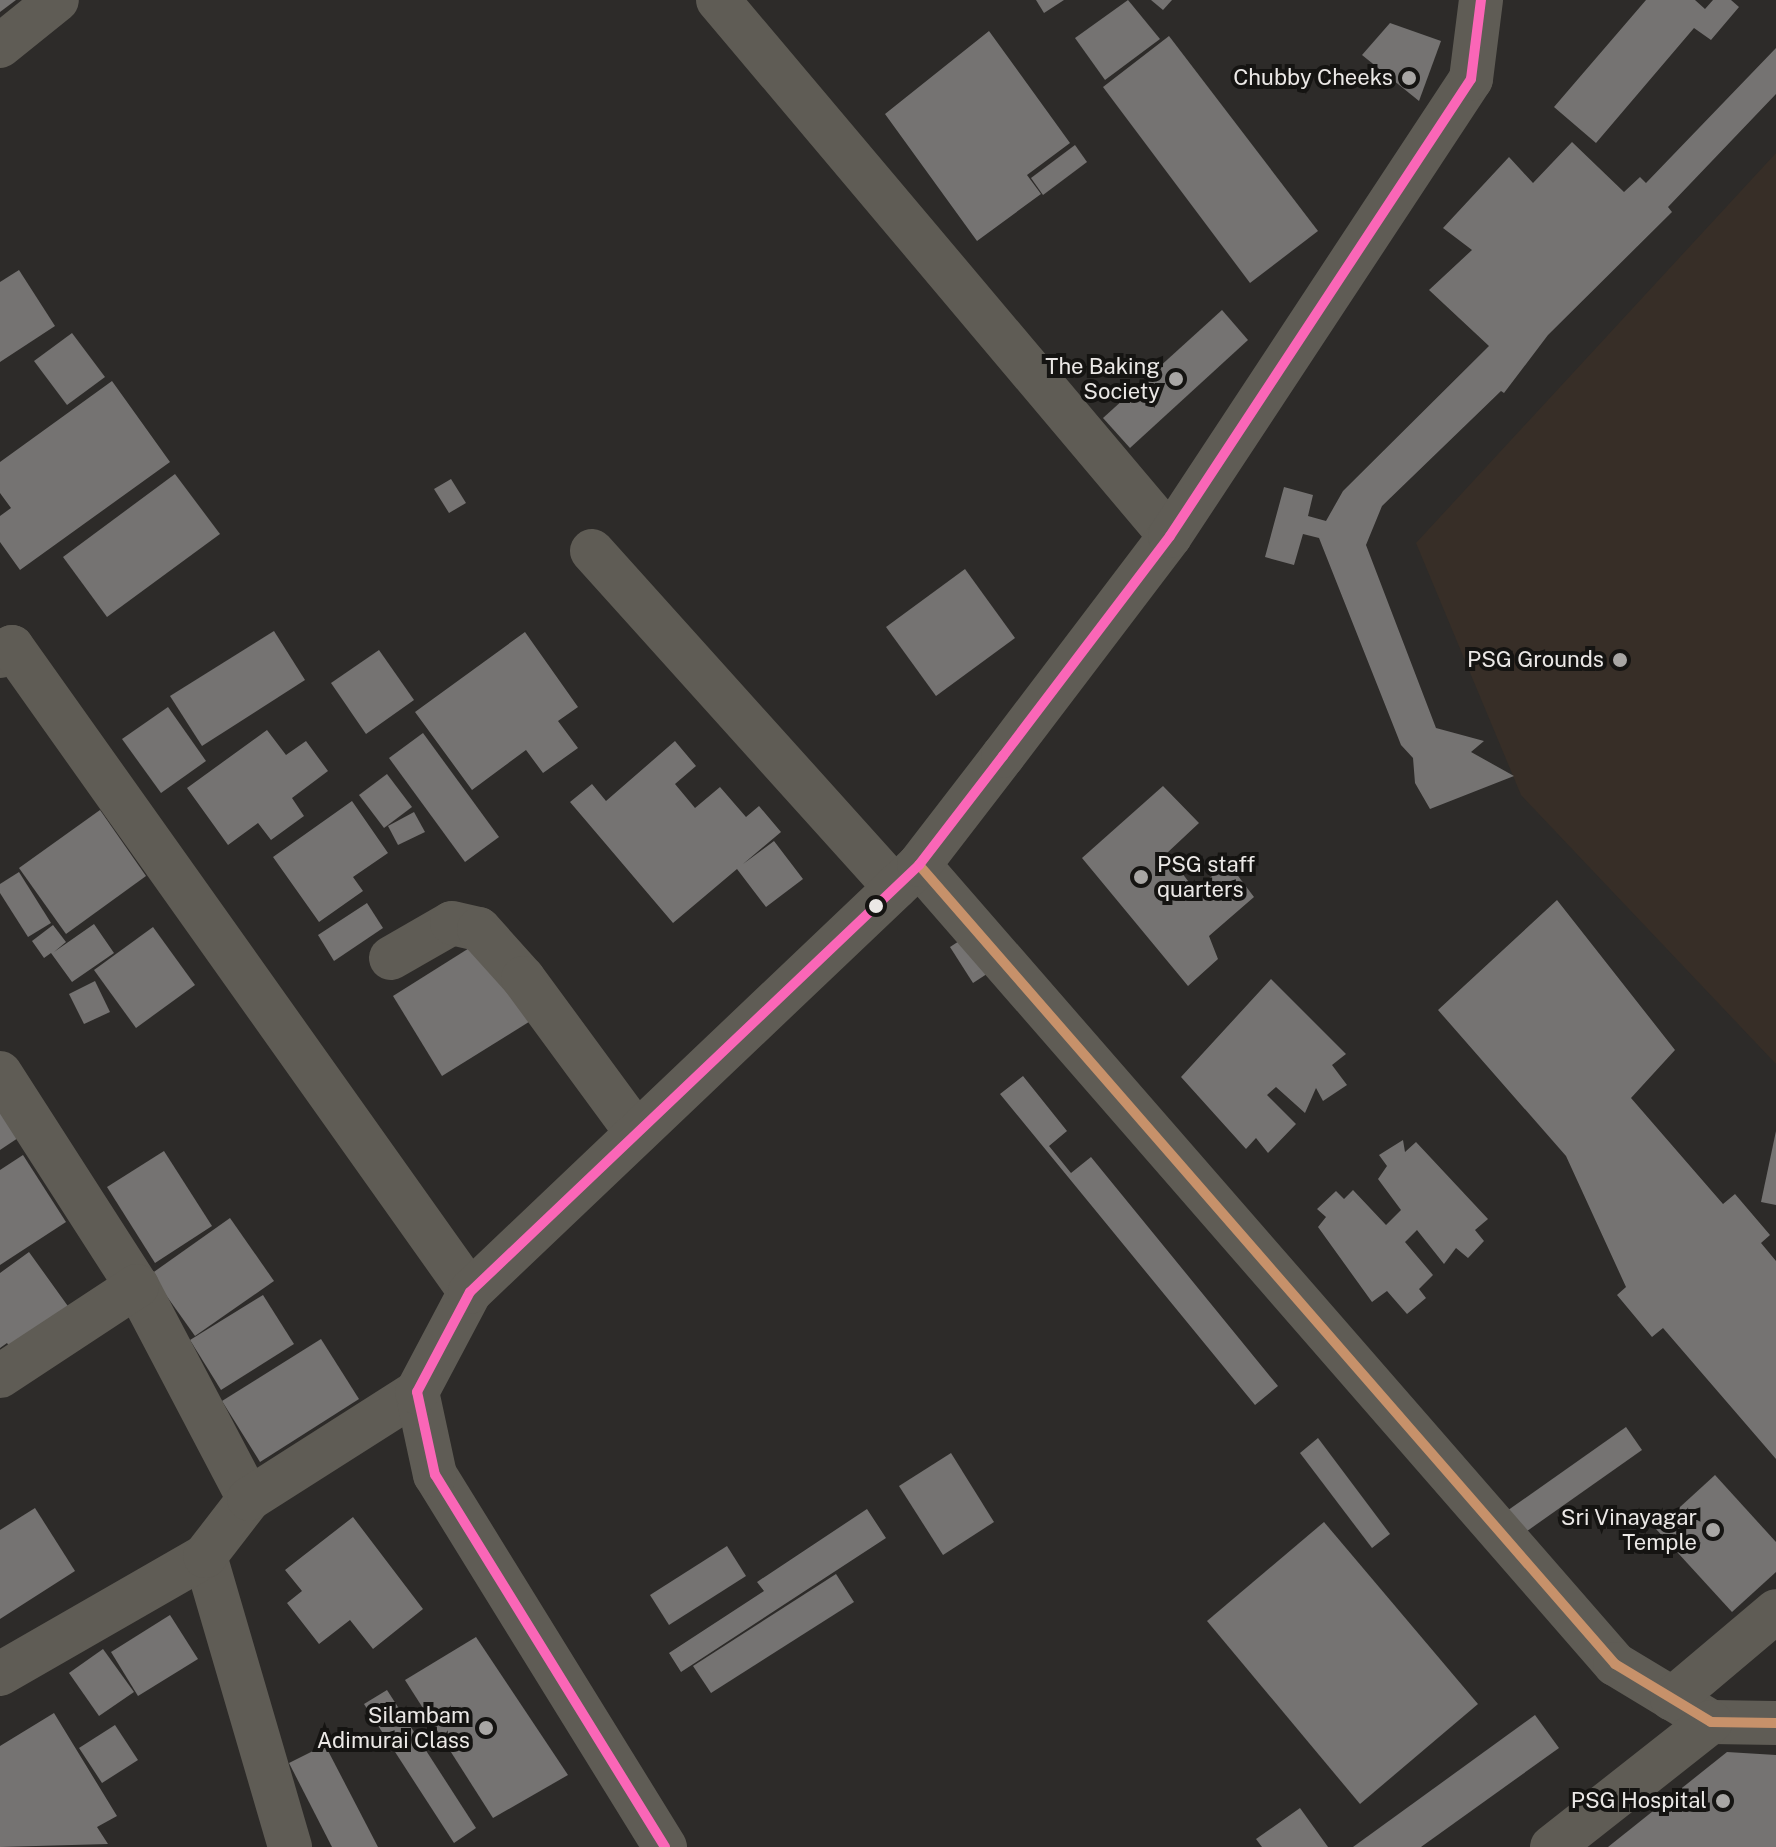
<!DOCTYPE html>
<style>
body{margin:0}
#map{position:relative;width:1776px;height:1847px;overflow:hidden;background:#2d2b29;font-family:"Public Sans",sans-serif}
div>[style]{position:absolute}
.built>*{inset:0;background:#372e27}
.building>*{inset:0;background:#757372}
.minor>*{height:44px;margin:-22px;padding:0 22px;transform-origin:22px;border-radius:22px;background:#5f5c55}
.bus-1>*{height:10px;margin:-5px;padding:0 5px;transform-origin:5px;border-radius:5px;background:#c7916a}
.bus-2>*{height:10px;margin:-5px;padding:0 5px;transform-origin:5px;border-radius:5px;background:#fa66b7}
.dots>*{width:22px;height:22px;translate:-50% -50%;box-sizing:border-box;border:4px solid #151412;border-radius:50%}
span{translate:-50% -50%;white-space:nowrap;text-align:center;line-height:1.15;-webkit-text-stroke:8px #151412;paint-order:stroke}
.poi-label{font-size:22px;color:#ebe8e6}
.right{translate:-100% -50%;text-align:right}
.left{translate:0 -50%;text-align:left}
</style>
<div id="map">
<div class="built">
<div style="clip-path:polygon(1776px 153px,1776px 1064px,1521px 795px,1416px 543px)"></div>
</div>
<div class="building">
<div style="clip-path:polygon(0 0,16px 0,0 12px)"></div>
<div style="clip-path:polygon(1036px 0,1064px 0,1044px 13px)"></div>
<div style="clip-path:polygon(1128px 0,1160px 39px,1105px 80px,1075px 38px)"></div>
<div style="clip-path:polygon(1151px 0,1172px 0,1163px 10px)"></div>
<div style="clip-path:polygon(1646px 0,1695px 0,1705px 9px,1713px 0,1731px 0,1739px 7px,1711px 40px,1694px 28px,1596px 143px,1554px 107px)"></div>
<div style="clip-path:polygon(1390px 23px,1441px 41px,1419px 101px,1362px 55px)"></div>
<div style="clip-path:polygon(989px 31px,1070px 143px,1027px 175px,1041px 194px,977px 241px,885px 114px)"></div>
<div style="clip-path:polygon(1169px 36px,1318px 231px,1250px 283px,1103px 87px)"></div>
<div style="clip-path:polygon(1776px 48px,1776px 94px,1668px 207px,1672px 212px,1548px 335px,1504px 393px,1501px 391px,1382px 506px,1366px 545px,1436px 728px,1484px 741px,1471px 752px,1514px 776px,1430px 809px,1415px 783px,1413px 758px,1401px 745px,1319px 538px,1303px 534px,1294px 565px,1265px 557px,1284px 487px,1313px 495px,1308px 516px,1326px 521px,1343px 491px,1489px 346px,1429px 290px,1472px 250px,1443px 228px,1509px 157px,1533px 183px,1572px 142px,1624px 192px,1640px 177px,1646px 183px)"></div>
<div style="clip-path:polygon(1075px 145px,1087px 162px,1043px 195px,1031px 178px)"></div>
<div style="clip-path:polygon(19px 270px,55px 326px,0 362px,0 282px)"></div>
<div style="clip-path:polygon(1222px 310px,1248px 340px,1130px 448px,1103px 418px)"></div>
<div style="clip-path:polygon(72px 333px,105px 377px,67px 405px,34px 361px)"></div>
<div style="clip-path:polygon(112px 381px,170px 462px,20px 570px,0 542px,0 516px,11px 508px,0 493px,0 462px)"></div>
<div style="clip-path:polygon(175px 474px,220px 534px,107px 617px,63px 557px)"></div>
<div style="clip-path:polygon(451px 479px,466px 503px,449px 513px,434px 489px)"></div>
<div style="clip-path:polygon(965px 569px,1015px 638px,936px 696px,886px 627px)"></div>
<div style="clip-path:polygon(274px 631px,305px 680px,202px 746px,170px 696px)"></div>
<div style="clip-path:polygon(525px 632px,578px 707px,558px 721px,578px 748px,543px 773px,526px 750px,472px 790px,415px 712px)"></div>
<div style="clip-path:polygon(379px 650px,414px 700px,366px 734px,331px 683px)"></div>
<div style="clip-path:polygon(168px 707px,206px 761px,161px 793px,122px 739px)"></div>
<div style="clip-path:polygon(267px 730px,286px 755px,306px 741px,328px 771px,292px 798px,304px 816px,271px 840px,258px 823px,228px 845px,187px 788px)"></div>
<div style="clip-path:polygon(423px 733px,499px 837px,465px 862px,389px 758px)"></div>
<div style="clip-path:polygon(675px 741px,696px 766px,675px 784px,695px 808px,720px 787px,746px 817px,759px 806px,781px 832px,743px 864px,774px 841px,803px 879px,766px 907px,737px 869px,673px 923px,570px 802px,592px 784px,606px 801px)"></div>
<div style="clip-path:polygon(387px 774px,412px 807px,384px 828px,359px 795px)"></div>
<div style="clip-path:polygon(1163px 786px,1199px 823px,1167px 853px,1194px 889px,1229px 864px,1254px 897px,1209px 936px,1218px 959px,1188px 986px,1082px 858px)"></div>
<div style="clip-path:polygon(352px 801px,388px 853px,353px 877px,363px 891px,319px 922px,273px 857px)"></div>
<div style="clip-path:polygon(100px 810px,146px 876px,66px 934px,19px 868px)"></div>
<div style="clip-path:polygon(414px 812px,425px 832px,398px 845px,388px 826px)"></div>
<div style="clip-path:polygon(19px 872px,51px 923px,28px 937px,0 893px,0 884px)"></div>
<div style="clip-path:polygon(1557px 900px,1675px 1050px,1631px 1098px,1723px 1204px,1735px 1194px,1770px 1235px,1761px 1243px,1776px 1261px,1776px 1459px,1663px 1328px,1652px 1337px,1617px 1295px,1626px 1287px,1566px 1156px,1438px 1010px)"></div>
<div style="clip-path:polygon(367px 903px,383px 928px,334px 961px,318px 935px)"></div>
<div style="clip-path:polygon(94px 924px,114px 953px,72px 982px,51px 953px,44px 958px,32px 941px,53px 925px,66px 942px,54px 952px)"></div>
<div style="clip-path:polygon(153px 927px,195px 985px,136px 1028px,94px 970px)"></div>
<div style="clip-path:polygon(970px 934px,993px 970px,973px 983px,950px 947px)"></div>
<div style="clip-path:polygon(482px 940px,532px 1020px,442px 1076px,393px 996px)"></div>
<div style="clip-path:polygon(1271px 979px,1346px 1054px,1332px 1065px,1347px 1085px,1323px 1101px,1316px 1088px,1305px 1113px,1276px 1087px,1267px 1095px,1296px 1124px,1268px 1153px,1256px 1138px,1246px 1149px,1181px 1077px)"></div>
<div style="clip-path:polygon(95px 981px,110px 1012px,84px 1024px,69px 994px)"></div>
<div style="clip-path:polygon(1023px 1076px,1067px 1131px,1049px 1146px,1071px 1173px,1091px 1157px,1278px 1386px,1255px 1405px,1000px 1094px)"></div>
<div style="clip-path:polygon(0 1106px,21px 1136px,0 1150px)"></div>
<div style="clip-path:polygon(1776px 1131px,1776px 1205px,1761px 1202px)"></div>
<div style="clip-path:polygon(1403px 1140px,1405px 1152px,1416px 1142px,1488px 1219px,1475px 1230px,1484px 1241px,1468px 1258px,1456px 1248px,1444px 1264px,1417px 1230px,1405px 1242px,1433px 1275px,1419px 1289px,1426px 1298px,1407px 1314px,1387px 1291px,1372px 1302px,1318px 1227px,1326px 1217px,1317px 1209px,1336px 1191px,1344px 1199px,1353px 1190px,1386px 1225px,1401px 1210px,1378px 1179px,1387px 1166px,1379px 1155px)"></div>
<div style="clip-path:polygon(164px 1151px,212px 1226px,155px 1263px,107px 1187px)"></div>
<div style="clip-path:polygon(23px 1155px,66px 1222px,0 1265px,0 1170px)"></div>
<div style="clip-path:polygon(230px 1218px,274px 1281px,195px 1336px,151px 1274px)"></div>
<div style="clip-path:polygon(29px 1252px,70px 1309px,12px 1351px,7px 1343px,0 1348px,0 1273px)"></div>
<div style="clip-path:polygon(263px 1295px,294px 1344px,221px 1390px,190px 1340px)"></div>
<div style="clip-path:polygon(321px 1339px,359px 1399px,260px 1462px,222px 1401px)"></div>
<div style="clip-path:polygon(1626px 1427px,1642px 1450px,1520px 1536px,1504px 1513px)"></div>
<div style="clip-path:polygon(1318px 1438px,1390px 1534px,1372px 1548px,1300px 1453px)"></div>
<div style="clip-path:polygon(951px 1453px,994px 1522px,943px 1555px,899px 1486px)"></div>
<div style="clip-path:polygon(1715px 1475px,1776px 1542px,1776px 1572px,1732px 1612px,1656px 1529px)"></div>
<div style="clip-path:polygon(35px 1508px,75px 1571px,0 1619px,0 1530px)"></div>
<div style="clip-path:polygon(867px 1509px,886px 1538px,681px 1672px,669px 1653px,764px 1591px,757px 1582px)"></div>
<div style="clip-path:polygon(353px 1517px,423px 1609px,373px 1649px,350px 1620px,319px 1644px,287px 1603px,302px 1591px,285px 1570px)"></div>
<div style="clip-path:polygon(1324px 1522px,1478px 1704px,1360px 1804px,1207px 1621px)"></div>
<div style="clip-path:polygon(727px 1546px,746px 1576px,669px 1625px,650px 1595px)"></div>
<div style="clip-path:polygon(836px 1574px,854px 1602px,711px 1693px,693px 1666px)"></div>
<div style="clip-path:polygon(170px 1615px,198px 1659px,138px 1696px,111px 1652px)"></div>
<div style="clip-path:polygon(476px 1637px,568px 1775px,493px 1818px,405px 1680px)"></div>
<div style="clip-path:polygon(103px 1649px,134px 1692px,99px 1716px,69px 1673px)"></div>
<div style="clip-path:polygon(387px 1690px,476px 1828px,454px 1843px,364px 1704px)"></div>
<div style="clip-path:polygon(54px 1713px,117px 1816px,97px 1827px,108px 1844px,0 1847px,0 1746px)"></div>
<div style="clip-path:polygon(1535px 1715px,1559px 1748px,1421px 1847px,1353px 1847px)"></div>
<div style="clip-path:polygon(115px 1725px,138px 1760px,102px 1783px,79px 1748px)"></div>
<div style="clip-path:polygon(325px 1745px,378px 1847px,332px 1847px,289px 1763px)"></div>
<div style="clip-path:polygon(1727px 1752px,1776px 1755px,1776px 1847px,1608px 1847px)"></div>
<div style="clip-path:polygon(1300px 1808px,1328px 1847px,1262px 1847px,1256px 1839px)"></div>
</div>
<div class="minor">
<div style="left:718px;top:0;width:701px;rotate:49.86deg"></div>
<div style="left:0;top:46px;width:73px;rotate:-38.9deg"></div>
<div style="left:592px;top:551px;width:453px;rotate:48deg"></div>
<div style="left:0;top:656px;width:15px;rotate:-37deg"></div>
<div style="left:12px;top:647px;width:791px;rotate:54.62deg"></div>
<div style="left:919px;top:865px;width:1060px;rotate:48.94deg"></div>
<div style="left:1615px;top:1664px;width:112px;rotate:31.1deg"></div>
<div style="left:1711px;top:1722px;width:65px;rotate:0.9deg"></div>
<div style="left:391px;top:958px;width:70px;rotate:-29.8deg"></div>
<div style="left:452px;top:923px;width:28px;rotate:13deg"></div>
<div style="left:479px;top:929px;width:66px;rotate:48.1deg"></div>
<div style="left:523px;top:978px;width:192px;rotate:53.7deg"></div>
<div style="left:0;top:1073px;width:253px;rotate:57.3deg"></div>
<div style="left:137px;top:1286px;width:241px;rotate:62.3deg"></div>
<div style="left:0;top:1376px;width:164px;rotate:-33.3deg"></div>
<div style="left:205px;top:1556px;width:303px;rotate:73.7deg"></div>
<div style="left:0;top:1674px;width:237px;rotate:-29.9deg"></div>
<div style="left:205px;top:1556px;width:72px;rotate:-52.3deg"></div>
<div style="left:249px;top:1499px;width:199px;rotate:-32.5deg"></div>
<div style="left:1672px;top:1699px;width:136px;rotate:-40.2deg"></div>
<div style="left:665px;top:1847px;width:437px;rotate:-121.7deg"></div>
<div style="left:435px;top:1475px;width:85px;rotate:-102.2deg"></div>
<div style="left:417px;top:1392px;width:113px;rotate:-62.1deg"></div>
<div style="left:470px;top:1292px;width:620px;rotate:-43.56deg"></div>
<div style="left:919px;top:865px;width:138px;rotate:-52.4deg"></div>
<div style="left:1003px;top:756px;width:276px;rotate:-52.8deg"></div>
<div style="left:1170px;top:536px;width:547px;rotate:-56.63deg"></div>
<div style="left:1471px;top:79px;width:80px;rotate:-82.8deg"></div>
<div style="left:1552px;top:1847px;width:202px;rotate:-38.2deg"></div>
</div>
<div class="bus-1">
<div style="left:919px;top:865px;width:1060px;rotate:48.94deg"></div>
<div style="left:1615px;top:1664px;width:112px;rotate:31.1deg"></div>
<div style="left:1711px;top:1722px;width:65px;rotate:0.9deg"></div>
</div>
<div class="bus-2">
<div style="left:665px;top:1847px;width:437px;rotate:-121.7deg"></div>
<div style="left:435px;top:1475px;width:85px;rotate:-102.2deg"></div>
<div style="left:417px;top:1392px;width:113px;rotate:-62.1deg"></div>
<div style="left:470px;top:1292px;width:620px;rotate:-43.56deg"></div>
<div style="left:919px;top:865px;width:138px;rotate:-52.4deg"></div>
<div style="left:1003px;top:756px;width:276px;rotate:-52.8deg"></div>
<div style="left:1170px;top:536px;width:547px;rotate:-56.63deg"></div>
<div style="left:1471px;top:79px;width:80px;rotate:-82.8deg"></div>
</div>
<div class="dots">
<div style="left:1409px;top:78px;background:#a8a6a4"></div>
<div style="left:1176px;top:379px;background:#a8a6a4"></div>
<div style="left:1620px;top:660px;background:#a8a6a4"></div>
<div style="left:1141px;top:877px;background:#a8a6a4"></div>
<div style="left:876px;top:906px;background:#ebe8e6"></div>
<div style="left:1713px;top:1530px;background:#a8a6a4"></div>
<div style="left:486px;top:1728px;background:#a8a6a4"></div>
<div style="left:1723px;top:1801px;background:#a8a6a4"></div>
</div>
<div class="poi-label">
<span class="right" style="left:1393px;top:78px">Chubby Cheeks</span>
<span class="right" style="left:1160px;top:379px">The Baking<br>Society</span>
<span class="right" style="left:1604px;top:660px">PSG Grounds</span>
<span class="left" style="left:1157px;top:877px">PSG staff<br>quarters</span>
<span class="right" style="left:1697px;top:1530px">Sri Vinayagar<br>Temple</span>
<span class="right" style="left:470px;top:1728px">Silambam<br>Adimurai Class</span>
<span class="right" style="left:1707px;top:1801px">PSG Hospital</span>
</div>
</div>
